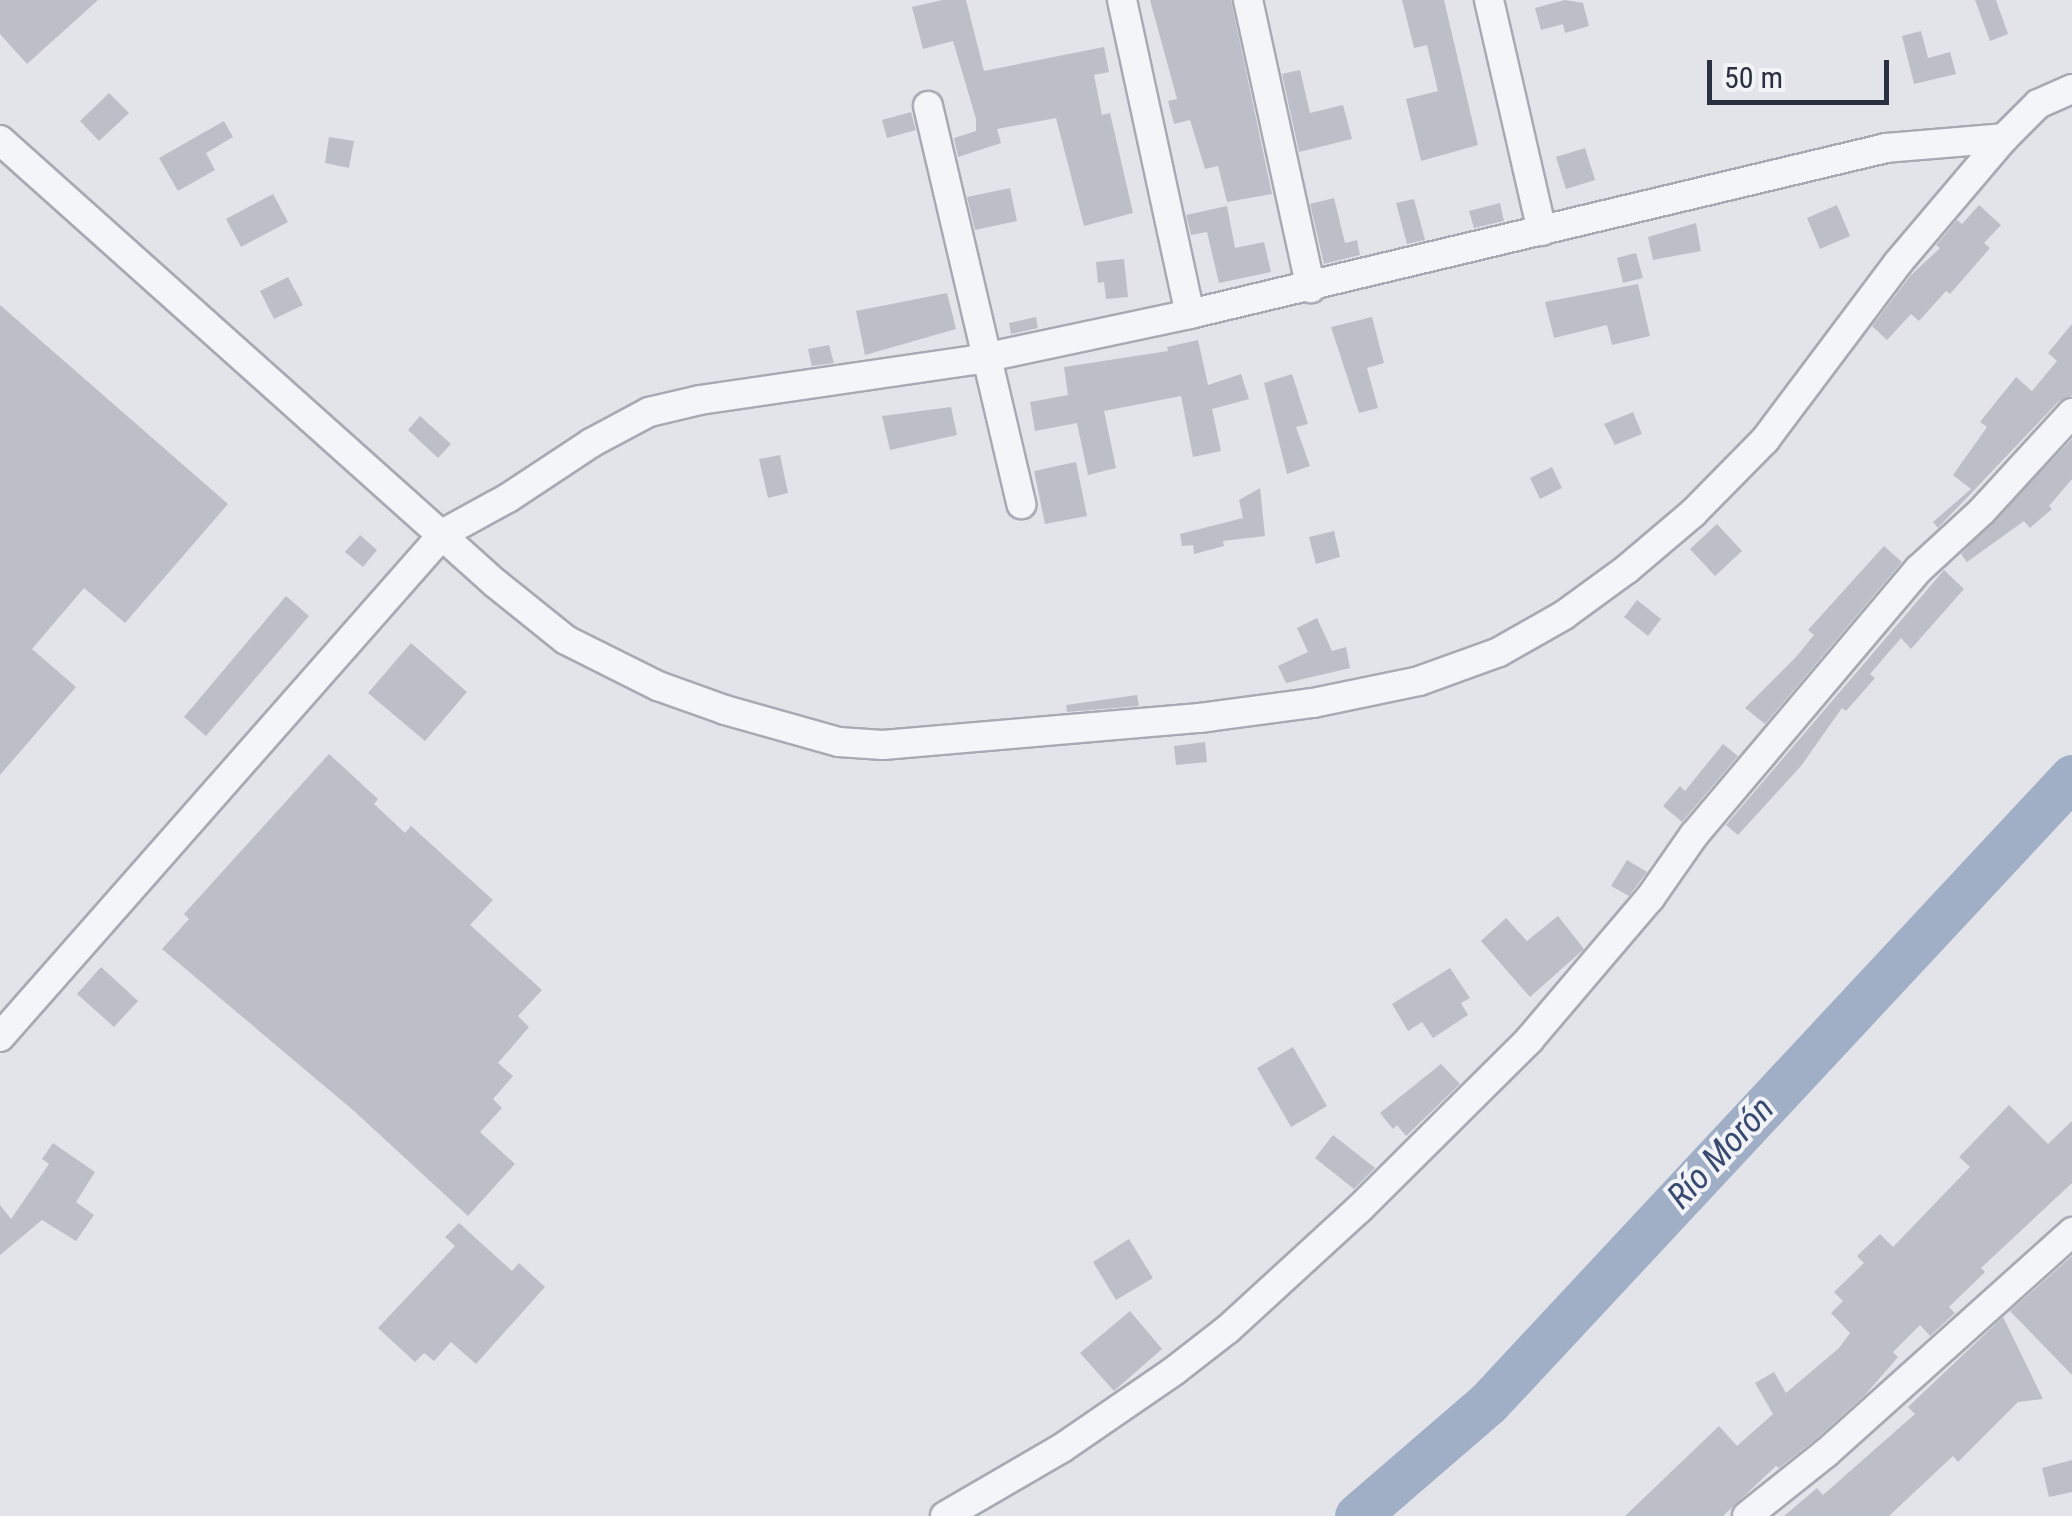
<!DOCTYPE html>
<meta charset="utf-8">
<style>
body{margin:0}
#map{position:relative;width:2072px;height:1516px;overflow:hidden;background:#e2e4e9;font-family:"Roboto Condensed",sans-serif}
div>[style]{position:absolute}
.river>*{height:45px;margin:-22.5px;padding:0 22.5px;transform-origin:22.5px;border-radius:22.5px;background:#a0aec6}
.building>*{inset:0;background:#bcbfc8}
.roads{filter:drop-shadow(2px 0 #a7aab3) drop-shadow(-2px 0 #a7aab3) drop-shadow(0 2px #a7aab3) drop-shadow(0 -2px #a7aab3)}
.minor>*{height:28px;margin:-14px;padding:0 14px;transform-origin:14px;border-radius:14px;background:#f4f5f8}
span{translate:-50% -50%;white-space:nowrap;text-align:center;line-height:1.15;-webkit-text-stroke:8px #f1f3f7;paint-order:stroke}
.water-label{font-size:35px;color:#394a70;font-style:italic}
.scale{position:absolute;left:1707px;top:60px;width:182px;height:45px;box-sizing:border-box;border:5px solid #2b3040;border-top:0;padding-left:12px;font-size:30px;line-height:35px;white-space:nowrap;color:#2b3040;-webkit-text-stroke:8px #f1f3f7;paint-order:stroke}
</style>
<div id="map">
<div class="river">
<div style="left:1357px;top:1516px;width:173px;rotate:-40.8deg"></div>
<div style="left:1488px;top:1403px;width:856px;rotate:-46.99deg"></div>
</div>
<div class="building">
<div style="clip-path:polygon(0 0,98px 0,27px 64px,0 34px)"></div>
<div style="clip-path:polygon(942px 0,966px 0,984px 71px,1104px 47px,1109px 72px,1094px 75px,1102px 115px,1110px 113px,1133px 213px,1084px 226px,1056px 118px,997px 129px,1001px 143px,958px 157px,954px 138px,976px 131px,976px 119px,953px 41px,923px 49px,912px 7px)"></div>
<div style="clip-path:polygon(1150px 0,1231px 0,1272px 194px,1227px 202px,1218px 166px,1205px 169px,1190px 120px,1174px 124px,1168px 101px,1177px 99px)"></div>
<div style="clip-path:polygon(1402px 0,1444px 0,1478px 145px,1421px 161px,1406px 99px,1438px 91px,1427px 45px,1414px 48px)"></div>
<div style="clip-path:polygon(1565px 0,1583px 3px,1589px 26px,1565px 33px,1563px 24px,1541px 30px,1535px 8px)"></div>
<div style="clip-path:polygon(1975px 0,1996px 0,2008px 34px,1990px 41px)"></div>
<div style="clip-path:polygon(1921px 31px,1928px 58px,1950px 52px,1956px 74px,1914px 84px,1902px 36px)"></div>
<div style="clip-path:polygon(1300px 70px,1310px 113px,1343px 105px,1352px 139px,1299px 152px,1282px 74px)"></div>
<div style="clip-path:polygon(109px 93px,129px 113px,99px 141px,80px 121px)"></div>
<div style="clip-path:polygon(911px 112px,916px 130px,887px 138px,882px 120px)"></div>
<div style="clip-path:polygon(224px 121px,233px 137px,206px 153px,215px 170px,178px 191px,159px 158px)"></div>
<div style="clip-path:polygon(329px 137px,354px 141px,349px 168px,325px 163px)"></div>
<div style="clip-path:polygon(1585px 148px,1595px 180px,1566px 189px,1556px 157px)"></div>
<div style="clip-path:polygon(1010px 188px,1017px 221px,975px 230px,967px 197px)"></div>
<div style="clip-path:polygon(273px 194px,288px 222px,241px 247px,226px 219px)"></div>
<div style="clip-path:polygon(1334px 198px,1345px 243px,1357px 240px,1360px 255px,1324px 264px,1310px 204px)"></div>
<div style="clip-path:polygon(1414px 199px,1425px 240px,1407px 244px,1396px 203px)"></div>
<div style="clip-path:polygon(1500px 203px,1504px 221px,1474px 228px,1469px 211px)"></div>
<div style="clip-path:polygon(1837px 205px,1850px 236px,1820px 249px,1807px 218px)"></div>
<div style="clip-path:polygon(1979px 205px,2001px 225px,1984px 243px,1990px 248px,1950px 294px,1946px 291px,1919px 321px,1911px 314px,1887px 340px,1872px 326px,1911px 275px,1940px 248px,1936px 245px,1957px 220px,1962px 224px)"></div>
<div style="clip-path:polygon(1227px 206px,1235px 248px,1264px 242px,1271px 272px,1219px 283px,1207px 232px,1191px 235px,1186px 215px)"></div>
<div style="clip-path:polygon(1696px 223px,1701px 251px,1653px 260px,1648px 237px)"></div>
<div style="clip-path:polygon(1636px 253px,1643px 278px,1623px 283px,1617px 258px)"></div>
<div style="clip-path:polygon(1124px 259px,1128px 297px,1106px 299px,1104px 282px,1098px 283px,1096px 262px)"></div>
<div style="clip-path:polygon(288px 277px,303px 305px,274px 319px,260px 291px)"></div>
<div style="clip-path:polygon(1638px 284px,1650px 336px,1612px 345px,1607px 325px,1554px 338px,1545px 302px)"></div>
<div style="clip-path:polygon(947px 293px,956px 329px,865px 355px,856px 311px)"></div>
<div style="clip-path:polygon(0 305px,228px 504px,125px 623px,84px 588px,32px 649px,76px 687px,0 775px)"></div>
<div style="clip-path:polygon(1036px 317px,1038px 328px,1011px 334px,1009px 323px)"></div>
<div style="clip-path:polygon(1372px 317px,1384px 363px,1367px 368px,1378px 408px,1359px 413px,1331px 327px)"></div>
<div style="clip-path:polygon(2072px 324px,2072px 396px,2059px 401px,1938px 528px,1933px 522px,1971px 489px,1953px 475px,1987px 427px,1980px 422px,2016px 377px,2032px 391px,2057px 361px,2048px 353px)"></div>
<div style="clip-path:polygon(1198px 340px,1208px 385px,1241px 374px,1249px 399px,1212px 409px,1221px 451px,1193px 457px,1181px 396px,1104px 411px,1116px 468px,1088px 475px,1077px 423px,1035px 431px,1030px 402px,1068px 395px,1064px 367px,1168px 351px,1167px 347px)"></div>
<div style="clip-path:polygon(829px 345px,834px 363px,812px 366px,808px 349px)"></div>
<div style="clip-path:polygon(1292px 374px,1308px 424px,1296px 427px,1310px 466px,1287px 474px,1264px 383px)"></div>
<div style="clip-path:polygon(951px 407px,957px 435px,890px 450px,882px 416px)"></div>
<div style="clip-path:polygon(1633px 412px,1642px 434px,1615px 445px,1604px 424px)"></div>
<div style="clip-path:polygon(420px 416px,451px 444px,438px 458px,408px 430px)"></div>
<div style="clip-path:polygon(2072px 439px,2072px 479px,2049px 506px,2052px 509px,2030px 528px,2024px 521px,1967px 562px,1961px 554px)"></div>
<div style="clip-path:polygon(780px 455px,788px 493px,768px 498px,759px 459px)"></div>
<div style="clip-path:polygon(1076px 462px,1087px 516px,1045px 524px,1034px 471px)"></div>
<div style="clip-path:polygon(1552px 467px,1562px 488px,1540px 499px,1530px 478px)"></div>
<div style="clip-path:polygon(1260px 488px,1265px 536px,1223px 541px,1224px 546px,1194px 554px,1193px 545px,1182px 546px,1180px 534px,1243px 518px,1239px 500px)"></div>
<div style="clip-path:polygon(1717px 524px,1742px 551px,1715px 576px,1690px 549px)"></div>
<div style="clip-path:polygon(1334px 531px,1340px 557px,1316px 564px,1309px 537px)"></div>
<div style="clip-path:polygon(360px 535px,377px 550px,363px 567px,345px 552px)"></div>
<div style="clip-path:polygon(1884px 546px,1902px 562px,1765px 724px,1745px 708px,1796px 657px,1814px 635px,1808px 630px)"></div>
<div style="clip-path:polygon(1944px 570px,1964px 589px,1911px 649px,1901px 638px,1870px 674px,1875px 678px,1846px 711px,1842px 708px,1801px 766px,1738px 835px,1726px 825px)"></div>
<div style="clip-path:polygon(286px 596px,309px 616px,206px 736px,184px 717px)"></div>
<div style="clip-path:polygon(1637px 600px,1661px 619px,1648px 636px,1624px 617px)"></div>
<div style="clip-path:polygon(1317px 618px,1332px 651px,1346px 647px,1350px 668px,1286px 683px,1278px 666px,1308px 652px,1297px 628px)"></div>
<div style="clip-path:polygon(411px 643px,467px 692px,425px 741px,368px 693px)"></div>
<div style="clip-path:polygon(1137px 695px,1139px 706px,1067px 712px,1066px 705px)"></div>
<div style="clip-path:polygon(1205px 742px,1207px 762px,1176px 765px,1174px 746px)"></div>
<div style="clip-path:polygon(1723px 744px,1738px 756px,1682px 822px,1663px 806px,1680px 786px,1685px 791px)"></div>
<div style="clip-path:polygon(329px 754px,378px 799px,374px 804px,405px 833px,411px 826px,493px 900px,470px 925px,542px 990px,518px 1016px,529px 1027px,498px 1063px,513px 1076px,493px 1099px,502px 1108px,480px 1132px,515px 1164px,468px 1216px,354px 1111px,162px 949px,189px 919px,184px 914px)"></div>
<div style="clip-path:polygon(1627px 860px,1647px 872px,1629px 896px,1611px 886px)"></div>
<div style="clip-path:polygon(1558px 916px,1584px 949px,1530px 997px,1481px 941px,1506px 918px,1527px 941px)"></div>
<div style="clip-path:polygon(101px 967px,138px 1001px,114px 1027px,77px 994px)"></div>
<div style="clip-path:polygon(1450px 968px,1470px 998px,1461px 1003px,1468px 1015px,1433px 1038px,1422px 1022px,1408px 1031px,1392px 1004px)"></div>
<div style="clip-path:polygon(1293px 1047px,1327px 1106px,1291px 1127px,1257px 1068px)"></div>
<div style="clip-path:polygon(1441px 1064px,1460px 1084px,1406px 1136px,1397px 1125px,1393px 1129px,1380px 1113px)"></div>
<div style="clip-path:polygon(2009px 1105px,2048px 1144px,2072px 1121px,2072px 1183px,1981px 1268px,1985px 1272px,1949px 1307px,1955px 1313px,1930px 1336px,1920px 1325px,1893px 1352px,1898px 1357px,1865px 1395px,1815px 1440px,1779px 1468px,1776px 1466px,1723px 1516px,1625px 1516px,1719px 1426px,1737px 1446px,1773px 1414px,1755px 1383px,1774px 1372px,1786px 1393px,1839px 1348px,1850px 1333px,1831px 1313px,1843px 1301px,1834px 1292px,1864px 1263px,1857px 1256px,1880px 1234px,1893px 1247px,1970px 1167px,1959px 1157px)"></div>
<div style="clip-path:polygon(1333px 1135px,1375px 1168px,1354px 1189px,1315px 1158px)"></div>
<div style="clip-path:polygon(53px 1143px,95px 1172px,76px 1202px,94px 1215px,76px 1241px,42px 1220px,0 1255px,0 1205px,11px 1219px,49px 1164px,42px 1159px)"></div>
<div style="clip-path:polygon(459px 1223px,512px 1271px,519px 1263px,545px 1287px,476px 1364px,451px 1342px,434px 1361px,424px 1353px,415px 1362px,378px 1328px,455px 1246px,445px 1237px)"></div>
<div style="clip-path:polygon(1129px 1239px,1153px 1278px,1116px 1300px,1093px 1262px)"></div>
<div style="clip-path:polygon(2072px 1256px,2072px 1375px,2010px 1311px)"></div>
<div style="clip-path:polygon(1130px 1311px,1162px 1349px,1114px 1391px,1080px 1353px)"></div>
<div style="clip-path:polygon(2003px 1317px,2043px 1399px,2018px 1402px,1958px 1462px,1953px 1456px,1889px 1516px,1784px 1516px,1817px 1488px,1823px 1495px,1915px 1414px,1908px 1407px)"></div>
<div style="clip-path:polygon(2072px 1460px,2072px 1492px,2049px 1497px,2042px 1468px)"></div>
</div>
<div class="roads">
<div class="minor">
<div style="left:1122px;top:0;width:321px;rotate:77.8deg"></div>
<div style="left:1190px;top:314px;width:716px;rotate:-13.41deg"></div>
<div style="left:1886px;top:148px;width:118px;rotate:-4.8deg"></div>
<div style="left:1248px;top:0;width:295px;rotate:77.7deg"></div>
<div style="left:1489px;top:0;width:237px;rotate:77.1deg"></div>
<div style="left:928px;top:106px;width:409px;rotate:76.8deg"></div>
<div style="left:0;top:140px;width:664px;rotate:41.83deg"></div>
<div style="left:495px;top:583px;width:91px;rotate:38.8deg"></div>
<div style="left:566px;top:640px;width:103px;rotate:26.6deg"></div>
<div style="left:658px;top:686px;width:71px;rotate:19.7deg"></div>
<div style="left:725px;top:710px;width:118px;rotate:15.7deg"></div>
<div style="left:839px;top:742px;width:44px;rotate:3.9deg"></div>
<div style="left:883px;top:745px;width:318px;rotate:-4.9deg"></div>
<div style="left:1200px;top:718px;width:114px;rotate:-7.6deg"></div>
<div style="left:1313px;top:703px;width:108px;rotate:-11.7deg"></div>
<div style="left:1419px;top:681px;width:85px;rotate:-19.9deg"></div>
<div style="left:1499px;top:652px;width:75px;rotate:-29.6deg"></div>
<div style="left:1564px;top:615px;width:78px;rotate:-36.1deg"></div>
<div style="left:1627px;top:569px;width:87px;rotate:-40.3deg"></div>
<div style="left:1693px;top:513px;width:103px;rotate:-45.4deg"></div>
<div style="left:1765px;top:440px;width:220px;rotate:-53.1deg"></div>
<div style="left:1897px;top:264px;width:165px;rotate:-49.7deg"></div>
<div style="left:2004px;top:138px;width:48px;rotate:-45deg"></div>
<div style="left:2038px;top:104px;width:37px;rotate:-24deg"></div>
<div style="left:0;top:1037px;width:672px;rotate:-48.62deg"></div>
<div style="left:444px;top:533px;width:73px;rotate:-28.7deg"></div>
<div style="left:508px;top:498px;width:100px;rotate:-33.5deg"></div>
<div style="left:591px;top:443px;width:66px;rotate:-28.1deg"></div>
<div style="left:649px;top:412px;width:52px;rotate:-13.2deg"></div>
<div style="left:700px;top:400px;width:277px;rotate:-8.3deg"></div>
<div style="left:974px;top:360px;width:221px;rotate:-12deg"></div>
<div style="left:945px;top:1516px;width:135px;rotate:-30.2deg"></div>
<div style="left:1062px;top:1448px;width:136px;rotate:-34.5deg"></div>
<div style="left:1174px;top:1371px;width:68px;rotate:-37.9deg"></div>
<div style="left:1228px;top:1329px;width:178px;rotate:-42.5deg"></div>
<div style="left:1359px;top:1209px;width:240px;rotate:-44.8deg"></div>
<div style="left:1529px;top:1040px;width:187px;rotate:-49.6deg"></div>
<div style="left:1650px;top:898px;width:77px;rotate:-55.1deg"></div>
<div style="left:1694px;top:835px;width:348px;rotate:-49.8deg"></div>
<div style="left:1919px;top:569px;width:86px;rotate:-42.6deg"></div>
<div style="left:1982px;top:511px;width:133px;rotate:-47.4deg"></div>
<div style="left:1747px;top:1516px;width:101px;rotate:-38.6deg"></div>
<div style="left:1826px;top:1453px;width:331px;rotate:-41.9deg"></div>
</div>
</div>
<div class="water-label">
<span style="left:1721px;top:1153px;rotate:-47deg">Río Morón</span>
</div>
<div class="scale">50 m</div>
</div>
